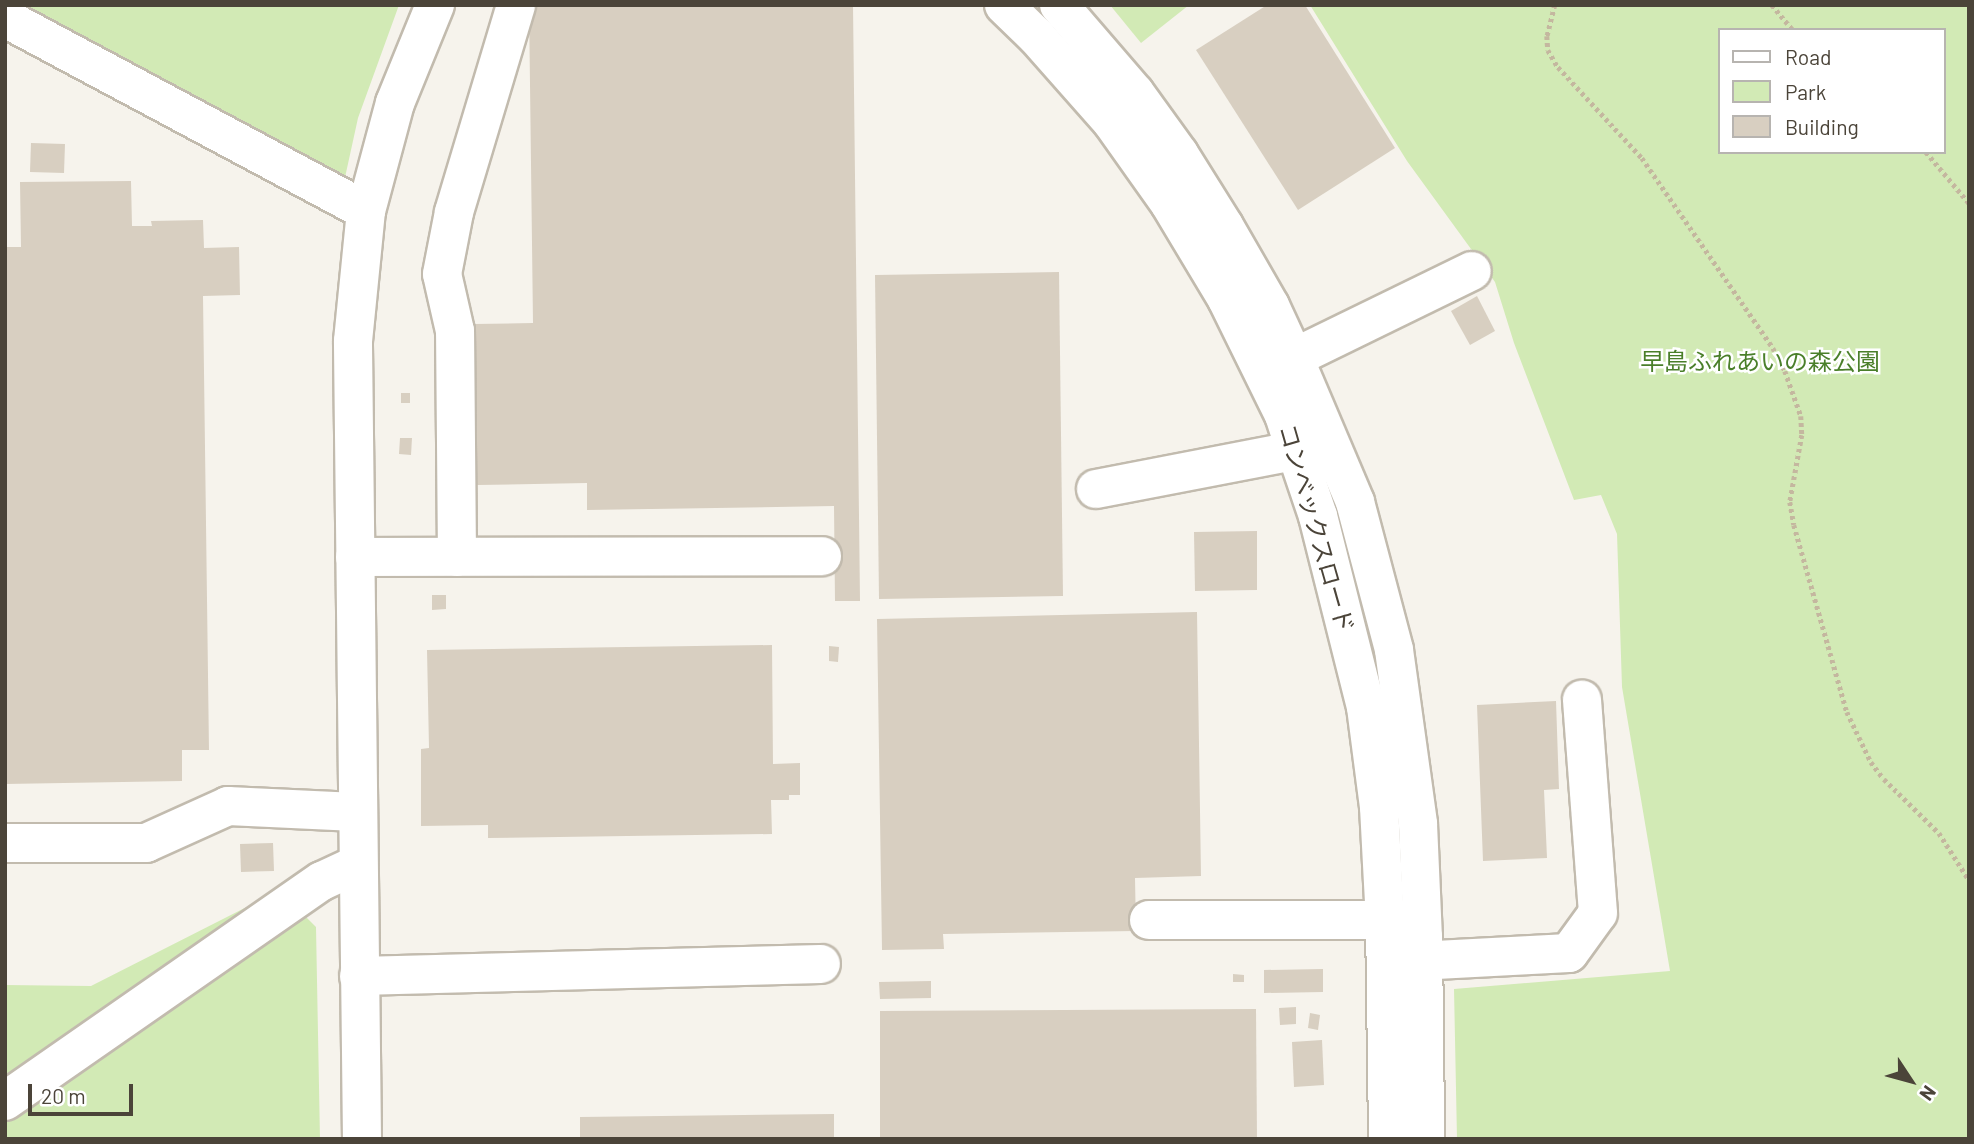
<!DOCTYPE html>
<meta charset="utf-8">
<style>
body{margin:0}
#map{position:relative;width:1974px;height:1144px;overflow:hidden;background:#f6f3ec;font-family:Barlow,"Noto Sans JP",sans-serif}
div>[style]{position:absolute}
.green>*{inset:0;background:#d2eab5}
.building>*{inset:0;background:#d8cfc1}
.path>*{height:4.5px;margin-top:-2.25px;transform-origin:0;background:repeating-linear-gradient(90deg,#c4b79f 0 3.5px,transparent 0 7px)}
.roads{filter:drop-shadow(2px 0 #c2bbae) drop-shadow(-2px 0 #c2bbae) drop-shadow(0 2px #c2bbae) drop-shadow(0 -2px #c2bbae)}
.minor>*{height:38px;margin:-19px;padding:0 19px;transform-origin:19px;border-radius:19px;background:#fff}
span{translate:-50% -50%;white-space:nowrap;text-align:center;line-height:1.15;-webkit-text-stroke:5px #fff;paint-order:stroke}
.park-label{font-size:24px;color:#4a7f2a}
.street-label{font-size:24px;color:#4b4439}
.frame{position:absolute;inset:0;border:7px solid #4b4439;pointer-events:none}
.legend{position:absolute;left:1718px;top:28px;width:228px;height:126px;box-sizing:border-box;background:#fff;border:2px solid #b7b4b0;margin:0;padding:9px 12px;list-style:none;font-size:21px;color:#4b4439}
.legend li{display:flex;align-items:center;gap:14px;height:35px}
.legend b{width:35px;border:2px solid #b7b4b0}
.north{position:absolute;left:1876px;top:1046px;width:70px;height:70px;-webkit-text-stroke:5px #fff;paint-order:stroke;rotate:126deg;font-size:19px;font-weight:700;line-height:28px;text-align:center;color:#4b4439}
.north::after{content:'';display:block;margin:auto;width:24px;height:32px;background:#4b4439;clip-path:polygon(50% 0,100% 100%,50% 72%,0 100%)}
.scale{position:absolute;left:28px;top:1084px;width:105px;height:32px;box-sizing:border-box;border:4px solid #4b4439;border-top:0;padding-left:9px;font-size:21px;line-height:24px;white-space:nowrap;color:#4b4439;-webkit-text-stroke:5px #fff;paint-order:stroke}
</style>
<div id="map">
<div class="green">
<div style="clip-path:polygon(12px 5px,399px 5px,358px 118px,344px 182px)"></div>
<div style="clip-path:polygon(1110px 5px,1189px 5px,1141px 43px)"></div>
<div style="clip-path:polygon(evenodd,1310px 5px,1969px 5px,1969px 1139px,1457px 1139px,1454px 989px,1670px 971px,1622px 687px,1617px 534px,1601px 495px,1574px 500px,1514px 343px,1495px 282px,1407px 161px,1310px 5px,1720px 30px,1944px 30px,1944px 152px,1720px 152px,1720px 30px)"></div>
<div style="clip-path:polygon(300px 880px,305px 916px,316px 927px,320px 1139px,5px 1139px,5px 985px,91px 986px)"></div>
</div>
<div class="building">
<div style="clip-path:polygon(529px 5px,853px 5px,860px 601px,835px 601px,834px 506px,587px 510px,587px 483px,477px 485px,474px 324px,533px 323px)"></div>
<div style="clip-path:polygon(1267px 5px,1305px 5px,1395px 148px,1298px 210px,1196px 50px)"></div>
<div style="clip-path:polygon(31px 143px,65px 144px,64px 173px,30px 172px)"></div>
<div style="clip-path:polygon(131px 181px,132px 226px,152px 226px,151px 221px,203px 220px,204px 248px,239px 247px,240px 295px,203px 296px,209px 750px,182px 750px,182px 781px,5px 784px,5px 247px,21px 247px,20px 182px)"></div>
<div style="clip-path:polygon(1059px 272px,1063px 596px,879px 599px,875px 275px)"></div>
<div style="clip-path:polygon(1477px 296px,1495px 331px,1470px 345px,1451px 311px)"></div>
<div style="clip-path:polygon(401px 393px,410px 393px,410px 403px,401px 403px)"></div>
<div style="clip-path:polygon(400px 438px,412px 438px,411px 455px,399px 454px)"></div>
<div style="clip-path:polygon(1257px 531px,1257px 590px,1195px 591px,1194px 532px)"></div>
<div style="clip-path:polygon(432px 595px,446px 595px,446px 609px,432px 610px)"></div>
<div style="clip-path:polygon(1197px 612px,1201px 876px,1135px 878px,1136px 931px,943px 934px,944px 949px,882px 950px,877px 619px)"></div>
<div style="clip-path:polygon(772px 645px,773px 764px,800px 763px,800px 795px,789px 795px,789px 800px,771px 800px,772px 834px,488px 838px,488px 825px,421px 826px,421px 749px,429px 748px,427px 650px)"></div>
<div style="clip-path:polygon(829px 646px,839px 647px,838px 662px,829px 661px)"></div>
<div style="clip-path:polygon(1556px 701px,1559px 789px,1544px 790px,1547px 858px,1483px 861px,1477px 705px)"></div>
<div style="clip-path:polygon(273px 843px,274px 871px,241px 872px,240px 844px)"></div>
<div style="clip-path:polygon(1323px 969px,1323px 992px,1264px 993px,1264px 970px)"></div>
<div style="clip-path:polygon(1233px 974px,1244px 975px,1244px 982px,1233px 982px)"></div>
<div style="clip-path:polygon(931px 981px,931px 998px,880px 999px,879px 982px)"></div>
<div style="clip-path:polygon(1296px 1007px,1296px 1024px,1280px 1025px,1279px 1008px)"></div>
<div style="clip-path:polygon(1256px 1009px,1257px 1139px,880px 1139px,880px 1011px)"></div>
<div style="clip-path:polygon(1310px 1013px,1320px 1015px,1318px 1030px,1308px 1028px)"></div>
<div style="clip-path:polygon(1322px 1040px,1324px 1085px,1294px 1087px,1292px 1042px)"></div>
<div style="clip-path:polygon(834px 1114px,834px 1139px,580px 1139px,580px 1117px)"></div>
</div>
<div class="path">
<div style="left:1555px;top:5px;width:32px;rotate:104deg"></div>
<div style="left:1547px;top:36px;width:14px;rotate:86deg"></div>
<div style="left:1548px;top:50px;width:20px;rotate:60deg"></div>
<div style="left:1558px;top:67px;width:124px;rotate:47.3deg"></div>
<div style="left:1642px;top:158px;width:231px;rotate:55.4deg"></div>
<div style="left:1773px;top:348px;width:26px;rotate:62deg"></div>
<div style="left:1785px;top:371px;width:48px;rotate:70.4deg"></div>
<div style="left:1801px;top:416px;width:19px;rotate:87deg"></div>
<div style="left:1802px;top:435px;width:68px;rotate:100.2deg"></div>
<div style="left:1790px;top:502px;width:23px;rotate:80deg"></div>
<div style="left:1794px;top:525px;width:194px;rotate:74.2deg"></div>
<div style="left:1847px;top:712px;width:55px;rotate:64.4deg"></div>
<div style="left:1871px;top:762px;width:21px;rotate:53deg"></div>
<div style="left:1884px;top:779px;width:77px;rotate:44.5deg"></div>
<div style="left:1939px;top:833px;width:56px;rotate:57.4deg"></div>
<div style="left:1772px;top:5px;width:33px;rotate:50deg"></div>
<div style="left:1926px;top:152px;width:67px;rotate:49.9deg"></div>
</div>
<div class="roads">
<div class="minor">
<div style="left:1004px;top:5px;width:45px;rotate:44.1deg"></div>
<div style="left:1036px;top:36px;width:115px;rotate:48.5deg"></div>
<div style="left:1112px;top:122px;width:100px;rotate:54.7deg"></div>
<div style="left:1170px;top:204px;width:111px;rotate:59deg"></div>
<div style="left:1227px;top:299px;width:129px;rotate:63.8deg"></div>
<div style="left:1284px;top:415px;width:38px;rotate:72deg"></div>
<div style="left:1296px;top:451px;width:69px;rotate:71.3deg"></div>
<div style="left:1318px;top:516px;width:197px;rotate:75.9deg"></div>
<div style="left:1366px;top:707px;width:101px;rotate:82.6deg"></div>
<div style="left:1379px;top:807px;width:113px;rotate:87deg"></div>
<div style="left:1385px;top:920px;width:219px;rotate:89.2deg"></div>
<div style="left:1059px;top:5px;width:116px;rotate:49.2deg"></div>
<div style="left:1135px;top:93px;width:75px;rotate:54.2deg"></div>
<div style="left:1179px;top:154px;width:85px;rotate:58deg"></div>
<div style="left:1224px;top:226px;width:92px;rotate:60.1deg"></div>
<div style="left:1270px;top:306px;width:57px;rotate:65.2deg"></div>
<div style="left:1294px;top:358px;width:156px;rotate:67deg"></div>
<div style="left:1355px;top:502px;width:153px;rotate:75.2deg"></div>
<div style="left:1394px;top:650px;width:176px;rotate:82.1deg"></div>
<div style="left:1418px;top:824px;width:113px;rotate:87.5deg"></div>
<div style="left:1423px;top:937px;width:202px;rotate:89.4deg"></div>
<div style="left:5px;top:18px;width:409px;rotate:28.1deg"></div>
<div style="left:1273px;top:368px;width:221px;rotate:-26deg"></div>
<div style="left:1096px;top:489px;width:227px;rotate:-10.9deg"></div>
<div style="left:355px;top:557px;width:467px;rotate:-0.1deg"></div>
<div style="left:457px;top:557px;width:226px;rotate:-90.5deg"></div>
<div style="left:455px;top:331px;width:58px;rotate:-102.8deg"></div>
<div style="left:442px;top:274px;width:63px;rotate:-79deg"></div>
<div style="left:454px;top:212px;width:216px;rotate:-73.3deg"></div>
<div style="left:5px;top:843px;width:141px"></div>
<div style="left:146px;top:843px;width:90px;rotate:-24.3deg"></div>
<div style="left:228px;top:806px;width:128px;rotate:2.7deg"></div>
<div style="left:1149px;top:920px;width:261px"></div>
<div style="left:1398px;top:962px;width:171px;rotate:-3deg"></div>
<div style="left:1569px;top:953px;width:49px;rotate:-54.1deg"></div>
<div style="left:1598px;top:913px;width:214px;rotate:-94.3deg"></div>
<div style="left:359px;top:976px;width:462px;rotate:-1.5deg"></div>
<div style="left:5px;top:1101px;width:386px;rotate:-34.8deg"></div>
<div style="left:322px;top:881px;width:38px;rotate:-25deg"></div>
<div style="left:362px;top:1139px;width:798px;rotate:-90.65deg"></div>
<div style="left:353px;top:341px;width:131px;rotate:-84.3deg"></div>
<div style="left:366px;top:211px;width:112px;rotate:-75deg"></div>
<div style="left:395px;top:103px;width:106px;rotate:-67.8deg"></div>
</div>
</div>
<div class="park-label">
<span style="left:1760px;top:361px">早島ふれあいの森公園</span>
</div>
<div class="street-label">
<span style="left:1317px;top:528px;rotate:74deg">コンベックスロード</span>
</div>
<div class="frame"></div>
<ul class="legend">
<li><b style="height:9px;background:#fff"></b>Road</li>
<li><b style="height:19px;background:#d2eab5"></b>Park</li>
<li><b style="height:19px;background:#d8cfc1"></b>Building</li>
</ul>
<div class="north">N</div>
<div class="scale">20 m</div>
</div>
